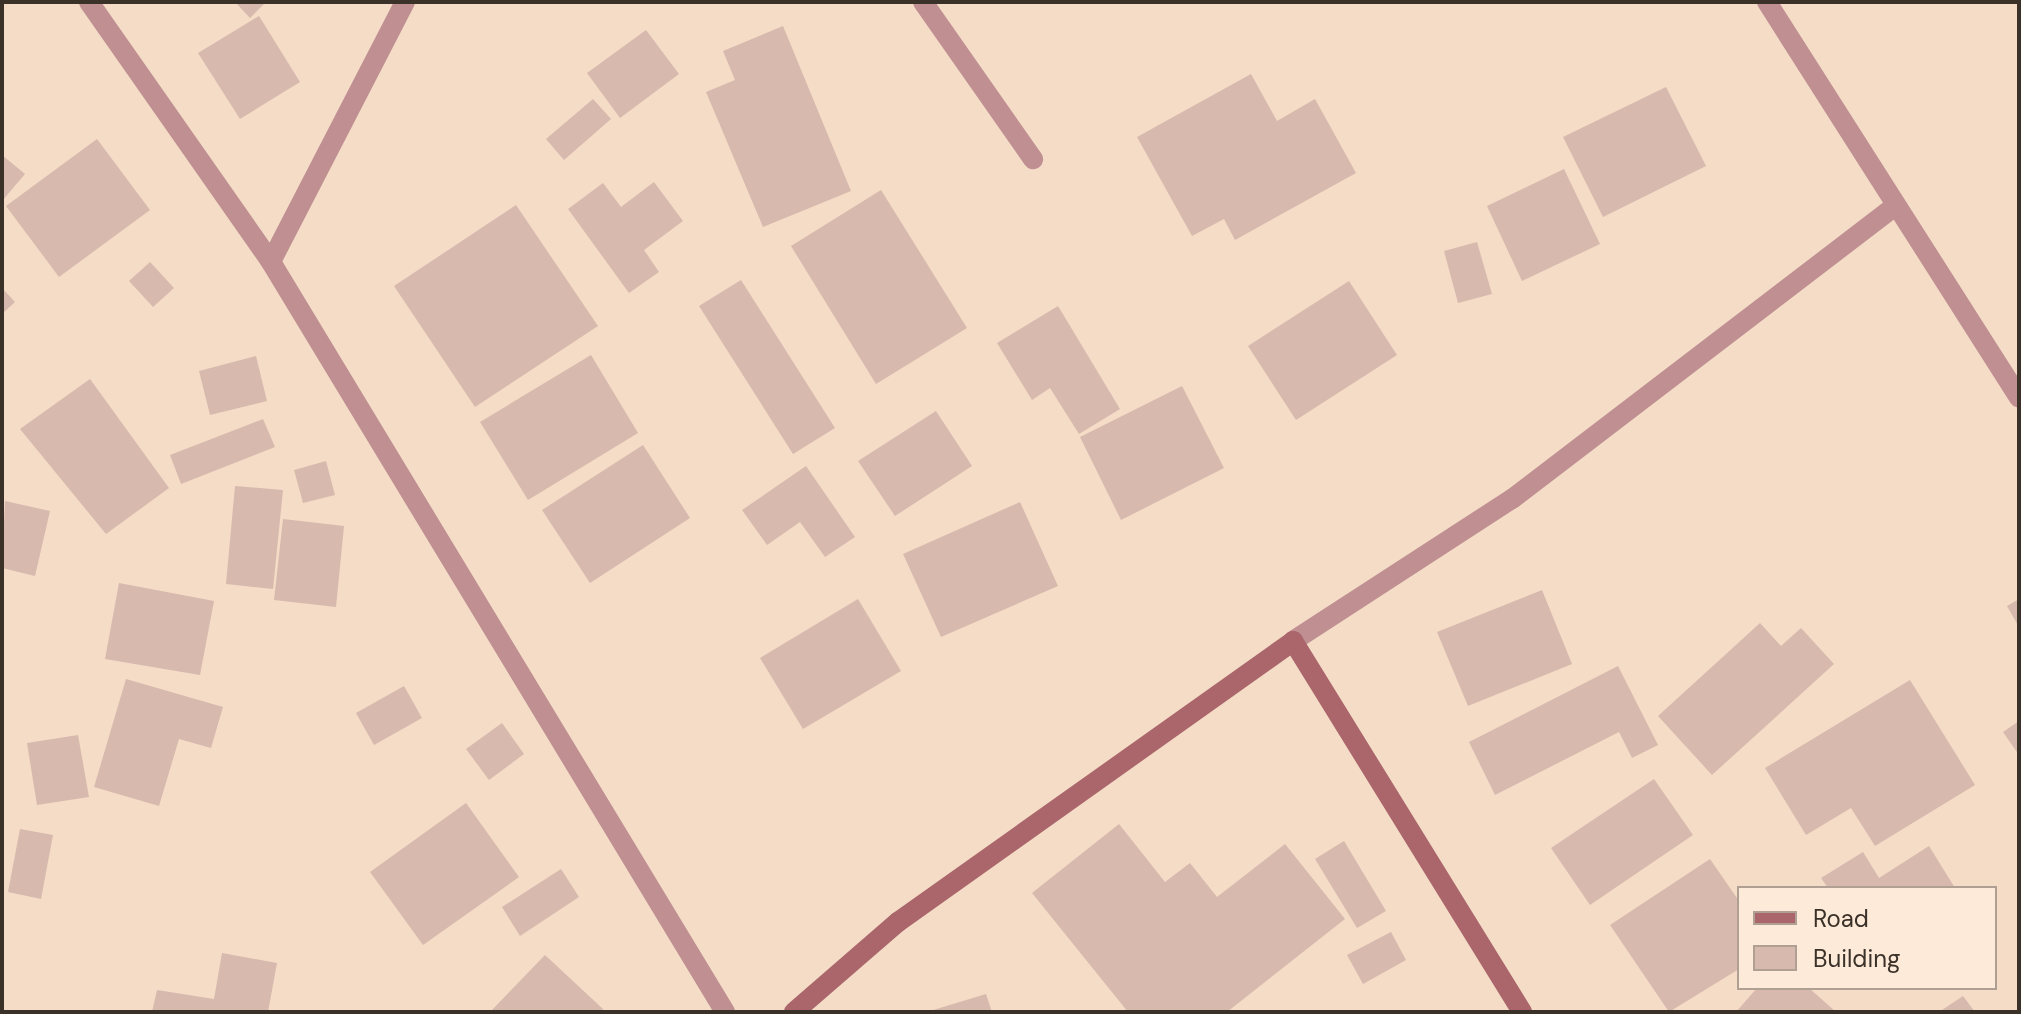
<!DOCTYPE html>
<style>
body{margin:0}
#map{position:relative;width:2021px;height:1014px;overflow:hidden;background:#f4dcc7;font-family:"DM Sans",sans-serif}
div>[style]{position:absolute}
.building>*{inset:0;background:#d8b9ad}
.street>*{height:20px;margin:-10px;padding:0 10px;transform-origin:10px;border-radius:10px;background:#bf8f91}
.secondary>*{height:20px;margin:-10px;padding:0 10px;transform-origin:10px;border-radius:10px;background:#aa666b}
span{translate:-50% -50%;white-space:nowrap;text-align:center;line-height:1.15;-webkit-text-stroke:6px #feead9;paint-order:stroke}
.frame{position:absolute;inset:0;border:4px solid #3a3129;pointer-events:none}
.legend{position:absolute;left:1737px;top:886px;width:260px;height:104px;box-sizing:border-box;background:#feead9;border:2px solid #b0a093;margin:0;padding:10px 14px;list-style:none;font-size:24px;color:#3a3129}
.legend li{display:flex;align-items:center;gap:16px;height:40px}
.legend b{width:40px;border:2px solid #b0a093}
</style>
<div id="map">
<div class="building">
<div style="clip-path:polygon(235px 2px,266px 2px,250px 18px)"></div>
<div style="clip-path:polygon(259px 16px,300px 82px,240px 119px,198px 53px)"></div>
<div style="clip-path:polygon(783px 26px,851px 191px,763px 227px,706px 92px,735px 80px,723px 51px)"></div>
<div style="clip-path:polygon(646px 30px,679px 74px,620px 118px,587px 73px)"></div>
<div style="clip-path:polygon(1251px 74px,1277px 121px,1315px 99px,1356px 173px,1235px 240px,1224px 219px,1192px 236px,1137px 137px)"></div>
<div style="clip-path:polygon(1666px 87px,1706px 166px,1603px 217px,1563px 137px)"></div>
<div style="clip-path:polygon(593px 99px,611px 119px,564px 160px,546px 139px)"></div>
<div style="clip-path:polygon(97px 139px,150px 210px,59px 277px,6px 206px)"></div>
<div style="clip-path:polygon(2px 155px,25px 174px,2px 201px)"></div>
<div style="clip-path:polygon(1564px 169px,1600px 244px,1522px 281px,1487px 206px)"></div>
<div style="clip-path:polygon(654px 182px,683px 221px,644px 250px,659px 272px,629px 293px,568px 209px,603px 183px,621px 207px)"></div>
<div style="clip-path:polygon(881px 190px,967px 328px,876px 384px,791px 246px)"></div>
<div style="clip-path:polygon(516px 205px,598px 326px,475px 407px,394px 286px)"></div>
<div style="clip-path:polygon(1477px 242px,1492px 294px,1458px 303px,1444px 251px)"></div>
<div style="clip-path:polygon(150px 262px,174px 288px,153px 307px,129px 281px)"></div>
<div style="clip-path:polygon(741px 280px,835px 428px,793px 454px,699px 306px)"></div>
<div style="clip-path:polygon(1349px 281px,1397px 355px,1296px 420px,1248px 346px)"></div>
<div style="clip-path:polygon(2px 288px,15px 302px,2px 314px)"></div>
<div style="clip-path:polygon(1058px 306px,1120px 409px,1079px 434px,1050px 388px,1032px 400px,997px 343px)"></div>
<div style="clip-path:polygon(591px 355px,638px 433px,528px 500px,480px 422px)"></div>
<div style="clip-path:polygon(256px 356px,267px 401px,210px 415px,199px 371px)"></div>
<div style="clip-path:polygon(90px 379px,169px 488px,106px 534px,20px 429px)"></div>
<div style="clip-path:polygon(1182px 386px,1224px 468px,1121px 520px,1080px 437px)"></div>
<div style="clip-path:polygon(936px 411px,972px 466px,895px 516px,858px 461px)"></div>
<div style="clip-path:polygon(263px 419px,275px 447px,181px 484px,170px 455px)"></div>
<div style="clip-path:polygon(643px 445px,690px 518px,590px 583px,542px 510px)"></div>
<div style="clip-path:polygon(326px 461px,335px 495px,303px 503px,294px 470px)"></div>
<div style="clip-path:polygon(806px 466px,855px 537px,825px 557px,800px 522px,767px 545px,742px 510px)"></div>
<div style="clip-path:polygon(235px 486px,283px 490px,273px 589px,226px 584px)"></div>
<div style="clip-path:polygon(5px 501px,50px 511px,35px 576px,2px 568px)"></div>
<div style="clip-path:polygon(1020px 502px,1058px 586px,941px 637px,903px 554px)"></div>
<div style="clip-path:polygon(283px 519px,344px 526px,336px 607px,274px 600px)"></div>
<div style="clip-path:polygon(119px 583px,214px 601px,200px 675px,105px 659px)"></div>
<div style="clip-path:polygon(1542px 590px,1572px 664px,1468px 706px,1437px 632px)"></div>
<div style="clip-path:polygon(858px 599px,901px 671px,803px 729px,760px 658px)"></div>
<div style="clip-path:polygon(2019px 599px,2019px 627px,2007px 606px)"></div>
<div style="clip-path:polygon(1760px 623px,1781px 646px,1801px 628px,1834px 664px,1712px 775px,1658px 716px)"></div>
<div style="clip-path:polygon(1618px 666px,1658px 745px,1632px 758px,1619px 732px,1495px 795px,1469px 742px)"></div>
<div style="clip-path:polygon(126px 679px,223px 707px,211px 748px,179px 739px,159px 806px,94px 787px)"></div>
<div style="clip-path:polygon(1910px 680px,1975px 785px,1875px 846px,1851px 808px,1806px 835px,1765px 768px)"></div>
<div style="clip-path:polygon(404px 686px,422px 718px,374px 745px,356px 713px)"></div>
<div style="clip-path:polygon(2019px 721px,2019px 755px,2003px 732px)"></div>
<div style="clip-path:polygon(502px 723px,524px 754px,489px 780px,466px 749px)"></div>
<div style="clip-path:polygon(78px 735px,89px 797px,37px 805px,27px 743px)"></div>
<div style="clip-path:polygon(1654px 779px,1693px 835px,1590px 905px,1551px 848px)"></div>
<div style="clip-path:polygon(466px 803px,519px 877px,423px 945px,370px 872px)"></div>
<div style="clip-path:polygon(1119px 824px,1165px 882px,1190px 863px,1217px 897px,1285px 844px,1345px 919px,1227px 1012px,1128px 1012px,1032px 893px)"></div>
<div style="clip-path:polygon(20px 829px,53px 835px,41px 899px,8px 892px)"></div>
<div style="clip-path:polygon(1344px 841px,1386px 911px,1357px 928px,1315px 859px)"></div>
<div style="clip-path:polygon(1929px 846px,1955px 888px,1828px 888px,1821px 878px,1863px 852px,1879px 878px)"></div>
<div style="clip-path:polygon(1710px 859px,1739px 901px,1739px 969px,1669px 1012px,1610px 925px)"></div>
<div style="clip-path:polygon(561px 869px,579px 897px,520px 936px,502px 907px)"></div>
<div style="clip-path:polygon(1391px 932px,1406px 960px,1363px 984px,1347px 955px)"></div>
<div style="clip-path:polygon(222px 953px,277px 963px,268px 1012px,152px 1012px,157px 990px,214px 999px)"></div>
<div style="clip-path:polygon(545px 955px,603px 1009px,600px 1012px,490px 1012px)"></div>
<div style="clip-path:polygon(1757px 988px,1809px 988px,1836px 1012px,1736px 1012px)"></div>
<div style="clip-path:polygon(986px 994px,992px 1012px,930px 1012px,930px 1011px)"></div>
<div style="clip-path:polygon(1963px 996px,1975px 1012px,1939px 1012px)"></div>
</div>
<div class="street">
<div style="left:89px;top:2px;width:317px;rotate:55deg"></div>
<div style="left:405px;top:2px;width:292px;rotate:117.3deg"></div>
<div style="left:271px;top:262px;width:877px;rotate:58.81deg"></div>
<div style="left:923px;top:2px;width:192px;rotate:55deg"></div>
<div style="left:1767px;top:2px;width:469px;rotate:57.5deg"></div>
<div style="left:1293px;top:641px;width:261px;rotate:-33deg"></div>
<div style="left:1512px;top:499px;width:479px;rotate:-37.4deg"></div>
</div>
<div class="secondary">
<div style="left:794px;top:1012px;width:138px;rotate:-40.9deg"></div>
<div style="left:898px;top:922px;width:485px;rotate:-35.4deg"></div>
<div style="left:1293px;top:641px;width:436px;rotate:58.3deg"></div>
</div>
<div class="frame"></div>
<ul class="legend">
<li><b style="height:10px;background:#aa666b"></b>Road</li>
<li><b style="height:22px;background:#d8b9ad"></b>Building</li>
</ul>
</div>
